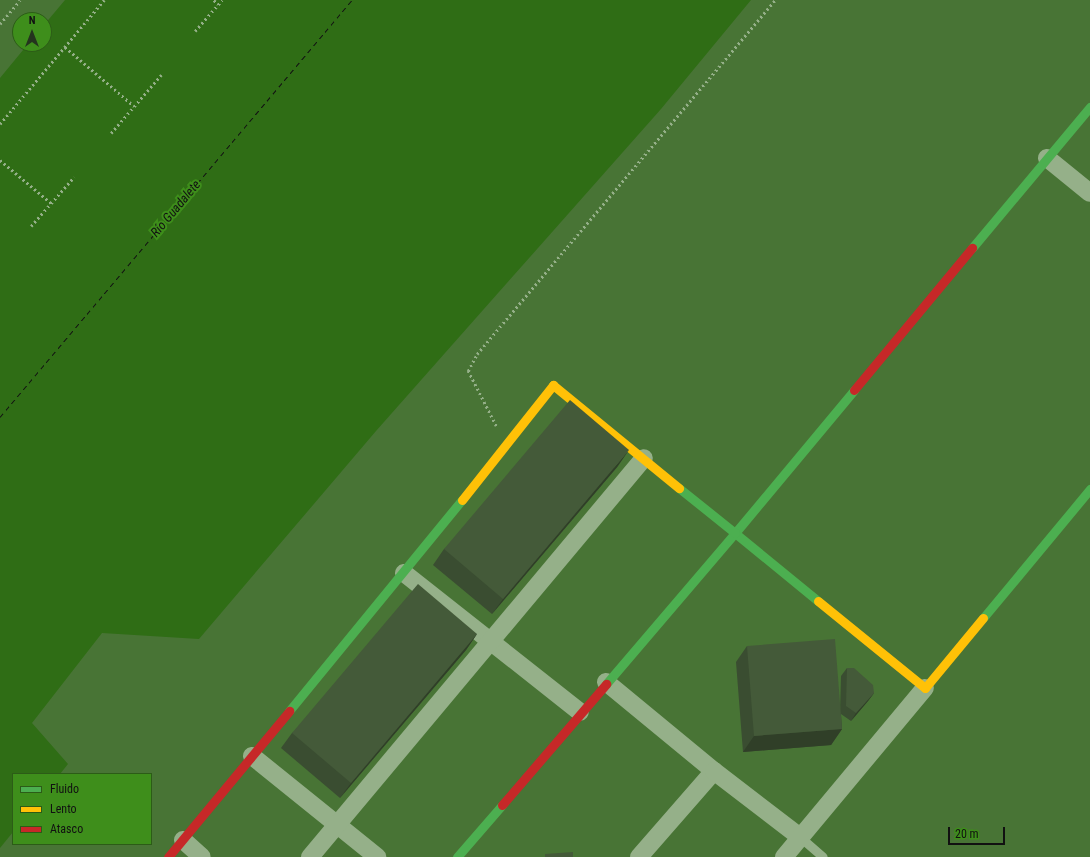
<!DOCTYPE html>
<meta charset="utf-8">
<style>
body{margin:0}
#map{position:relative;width:1090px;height:857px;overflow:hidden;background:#487435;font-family:"Roboto Condensed",sans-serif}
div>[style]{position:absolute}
.water>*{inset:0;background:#2f6d15}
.ferry>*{height:1px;margin-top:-0.5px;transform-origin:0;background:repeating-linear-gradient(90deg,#111 0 5px,transparent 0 9px)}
.path>*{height:2.5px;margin-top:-1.25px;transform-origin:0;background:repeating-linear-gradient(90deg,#95b089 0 2px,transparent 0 5px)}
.lane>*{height:9px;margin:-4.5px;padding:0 4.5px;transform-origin:4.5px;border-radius:4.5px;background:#95b089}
.street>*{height:18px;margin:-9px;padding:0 9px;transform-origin:9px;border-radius:9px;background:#95b089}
.fast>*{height:9px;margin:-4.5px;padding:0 4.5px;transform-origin:4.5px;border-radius:4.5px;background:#4caf50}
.slow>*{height:9px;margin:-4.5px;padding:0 4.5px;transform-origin:4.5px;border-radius:4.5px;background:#ffc107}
.jam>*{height:9px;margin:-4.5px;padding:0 4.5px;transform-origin:4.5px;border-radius:4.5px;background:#c62828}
.wall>*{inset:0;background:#3a4d31}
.shaded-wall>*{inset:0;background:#303f28}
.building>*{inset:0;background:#445a39}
span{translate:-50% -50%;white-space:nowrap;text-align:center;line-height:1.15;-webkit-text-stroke:4px #3e8e1b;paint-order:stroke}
.water-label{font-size:13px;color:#111;font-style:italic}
.legend{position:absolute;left:12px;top:773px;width:140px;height:72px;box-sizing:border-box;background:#3e8e1b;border:1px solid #2c5c17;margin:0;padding:5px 7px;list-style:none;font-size:12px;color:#111}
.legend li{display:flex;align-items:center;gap:8px;height:20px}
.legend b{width:20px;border:1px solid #2c5c17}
.north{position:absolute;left:12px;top:12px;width:40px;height:40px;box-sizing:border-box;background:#3e8e1b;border:1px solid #2c5c17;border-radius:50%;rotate:0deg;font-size:11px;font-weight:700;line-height:16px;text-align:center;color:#111}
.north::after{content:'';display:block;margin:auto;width:14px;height:18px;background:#24341e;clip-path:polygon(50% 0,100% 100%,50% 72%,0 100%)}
.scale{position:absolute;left:948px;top:827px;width:57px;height:18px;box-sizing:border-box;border:2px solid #111;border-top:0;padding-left:5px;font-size:12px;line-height:14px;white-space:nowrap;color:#111;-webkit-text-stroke:3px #3e8e1b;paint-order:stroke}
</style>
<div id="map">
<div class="water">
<div style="clip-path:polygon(65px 0,751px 0,661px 109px,376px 431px,199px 639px,102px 633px,32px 723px,68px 764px,60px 774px,13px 774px,13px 832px,0 848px,0 78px,28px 44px,44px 44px,44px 25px)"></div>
</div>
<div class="ferry">
<div style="left:0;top:417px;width:546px;rotate:-49.83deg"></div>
</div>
<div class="path">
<div style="left:214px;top:0;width:6px;rotate:45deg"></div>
<div style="left:0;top:24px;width:31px;rotate:-50deg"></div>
<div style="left:195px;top:31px;width:41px;rotate:-48.9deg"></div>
<div style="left:65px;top:47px;width:91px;rotate:40.5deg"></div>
<div style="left:0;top:124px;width:162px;rotate:-50deg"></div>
<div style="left:111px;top:133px;width:77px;rotate:-49.2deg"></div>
<div style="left:0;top:160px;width:67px;rotate:40.1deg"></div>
<div style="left:31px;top:226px;width:65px;rotate:-48.7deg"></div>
<div style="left:496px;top:426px;width:62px;rotate:-117deg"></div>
<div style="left:468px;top:371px;width:19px;rotate:-62deg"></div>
<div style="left:477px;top:354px;width:463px;rotate:-49.9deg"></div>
</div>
<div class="lane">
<div style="left:800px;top:837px;width:30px;rotate:41deg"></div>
</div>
<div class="street">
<div style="left:1047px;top:158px;width:55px;rotate:39.1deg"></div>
<div style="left:404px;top:573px;width:224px;rotate:38.3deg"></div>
<div style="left:606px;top:682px;width:140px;rotate:39.5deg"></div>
<div style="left:714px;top:771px;width:114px;rotate:131.1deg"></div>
<div style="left:252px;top:756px;width:161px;rotate:38.9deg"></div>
<div style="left:714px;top:771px;width:108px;rotate:37.5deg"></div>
<div style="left:183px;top:840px;width:25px;rotate:42deg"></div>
<div style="left:310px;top:857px;width:520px;rotate:-50.07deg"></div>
<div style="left:784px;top:857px;width:220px;rotate:-50.2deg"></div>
</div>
<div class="fast">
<div style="left:972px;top:248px;width:184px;rotate:-50.1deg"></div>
<div style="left:818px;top:601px;width:107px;rotate:-140.7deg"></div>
<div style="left:735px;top:533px;width:186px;rotate:-50.2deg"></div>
<div style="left:983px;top:618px;width:168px;rotate:-50.3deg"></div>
<div style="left:606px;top:684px;width:199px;rotate:-49.5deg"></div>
<div style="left:735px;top:533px;width:72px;rotate:-141.2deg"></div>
<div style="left:289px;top:711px;width:273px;rotate:-50.7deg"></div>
<div style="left:457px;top:857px;width:69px;rotate:-49.1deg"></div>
</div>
<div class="slow">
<div style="left:462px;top:500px;width:147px;rotate:-51.6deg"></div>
<div style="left:553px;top:385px;width:163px;rotate:39.3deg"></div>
<div style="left:818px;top:601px;width:138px;rotate:39.1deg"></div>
<div style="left:925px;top:688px;width:91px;rotate:-50.4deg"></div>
</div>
<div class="jam">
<div style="left:854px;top:390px;width:185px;rotate:-50.3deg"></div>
<div style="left:502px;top:805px;width:160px;rotate:-49.3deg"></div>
<div style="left:168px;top:857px;width:190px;rotate:-50.3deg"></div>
</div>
<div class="wall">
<div style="clip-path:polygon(618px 466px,492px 614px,433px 565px,444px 549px)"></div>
<div style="clip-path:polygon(477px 634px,466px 650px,340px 798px,281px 748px,292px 733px)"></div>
<div style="clip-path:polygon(747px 646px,840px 713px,841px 676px,847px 668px,874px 693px,868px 701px,851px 721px,841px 714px,842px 729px,831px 745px,743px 752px,736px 662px)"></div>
</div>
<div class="shaded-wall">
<div style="clip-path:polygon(629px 450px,618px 466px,492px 614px,503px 599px)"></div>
<div style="clip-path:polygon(477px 634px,466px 650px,340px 798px,351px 783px)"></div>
<div style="clip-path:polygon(874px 693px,868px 701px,851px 721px,856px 713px)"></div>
<div style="clip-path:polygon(842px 729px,831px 745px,743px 752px,754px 736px)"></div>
</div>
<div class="building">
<div style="clip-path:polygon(570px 400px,629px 450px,503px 599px,444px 549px)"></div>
<div style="clip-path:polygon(418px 584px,477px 634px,351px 783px,292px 733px)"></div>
<div style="clip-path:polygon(835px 639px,842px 729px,754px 736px,747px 646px)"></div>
<div style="clip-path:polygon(847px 668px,854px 668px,873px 685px,874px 693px,856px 713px,846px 706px)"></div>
<div style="clip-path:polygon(573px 852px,573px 857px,545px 857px,545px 854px)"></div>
</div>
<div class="water-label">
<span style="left:176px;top:209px;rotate:-50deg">Río Guadalete</span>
</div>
<ul class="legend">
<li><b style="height:5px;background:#4caf50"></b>Fluido</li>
<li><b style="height:5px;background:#ffc107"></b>Lento</li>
<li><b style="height:5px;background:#c62828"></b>Atasco</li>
</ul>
<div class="north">N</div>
<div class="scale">20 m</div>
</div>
